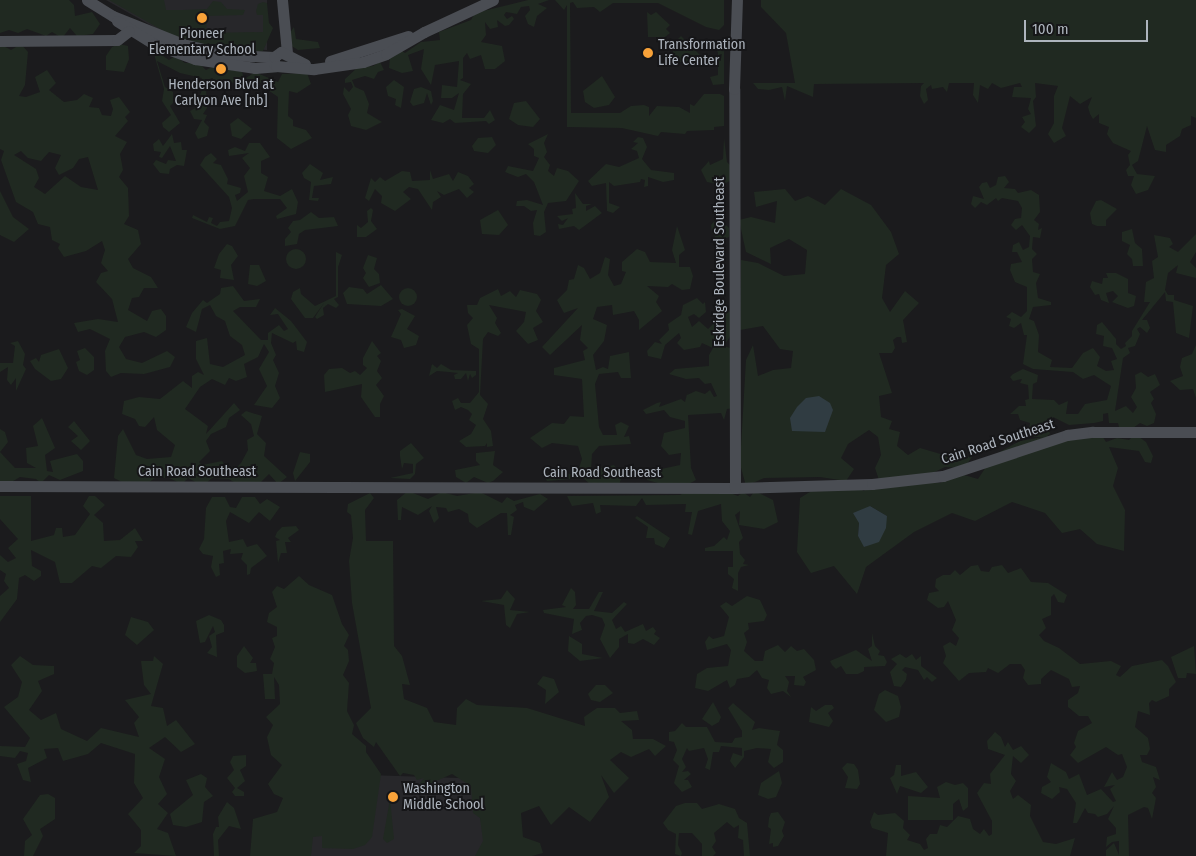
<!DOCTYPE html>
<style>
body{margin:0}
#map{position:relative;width:1196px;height:856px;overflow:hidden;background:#1b1b1d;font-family:"Fira Sans Condensed",sans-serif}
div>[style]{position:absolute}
.built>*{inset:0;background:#27272a}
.green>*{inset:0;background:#202921}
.round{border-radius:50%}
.water>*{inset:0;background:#303c42}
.secondary>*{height:11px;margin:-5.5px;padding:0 5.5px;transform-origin:5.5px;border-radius:5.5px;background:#4a4d53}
.dots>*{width:14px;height:14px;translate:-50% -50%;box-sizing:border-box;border:2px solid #161618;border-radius:50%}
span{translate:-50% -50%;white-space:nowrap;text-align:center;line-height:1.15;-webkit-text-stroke:4px #161618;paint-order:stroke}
.poi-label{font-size:14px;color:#adb4bd}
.left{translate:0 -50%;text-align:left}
.street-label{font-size:14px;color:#adb4bd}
.scale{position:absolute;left:1024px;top:20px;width:124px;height:22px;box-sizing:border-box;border:2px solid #adb4bd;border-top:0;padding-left:6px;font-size:15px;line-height:18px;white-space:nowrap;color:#adb4bd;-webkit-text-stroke:4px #161618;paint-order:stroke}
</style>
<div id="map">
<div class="built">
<div style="clip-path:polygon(106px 0,267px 0,267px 50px,205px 48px,168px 35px)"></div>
<div style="clip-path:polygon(307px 773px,459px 778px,476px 775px,485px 840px,479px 856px,306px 856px)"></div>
</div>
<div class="green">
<div style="clip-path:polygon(0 0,69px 0,74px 5px,75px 16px,92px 12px,100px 24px,93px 34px,77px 36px,70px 28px,62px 38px,52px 32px,46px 36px,27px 29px,18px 33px,9px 30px,0 33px)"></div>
<div style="clip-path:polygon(109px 0,164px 0,166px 10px,182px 10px,207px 9px,213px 1px,221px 2px,227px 9px,245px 10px,243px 15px,207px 16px,206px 33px,263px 32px,263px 15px,257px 15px,256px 11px,258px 4px,263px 2px,267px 3px,269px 23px,273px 28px,263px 51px,256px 53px,246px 50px,216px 49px,169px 34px)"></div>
<div style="clip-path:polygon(528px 0,549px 0,538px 4px,547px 8px,537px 16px,534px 27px,528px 24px,525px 16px,530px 10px,529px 6px,521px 7px,517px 14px,506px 12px,504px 15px,507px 19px,512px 16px,514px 19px,509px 25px,505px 26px,497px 20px,498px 27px,490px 29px,485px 22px,486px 35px,481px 42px,502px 46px,505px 61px,495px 69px,485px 69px,481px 55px,470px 59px,467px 53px,463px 58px,463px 78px,460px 80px,471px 84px,463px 94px,462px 118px,484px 118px,490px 110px,495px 120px,489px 124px,486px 121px,455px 123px,450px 119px,443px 123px,431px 120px,440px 105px,454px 110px,459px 93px,452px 98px,441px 98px,442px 85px,457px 87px,459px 61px,435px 65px,431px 85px,421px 69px,424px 49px,408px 55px,413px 71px,402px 73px,389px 68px,390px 57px,402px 51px,405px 53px,421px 42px,440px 40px,439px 32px,471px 20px,475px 13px)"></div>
<div style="clip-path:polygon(555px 0,724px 0,724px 25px,719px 30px,706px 27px,658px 3px,613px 3px,600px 12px,594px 7px,577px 8px,573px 2px,570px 3px,571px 113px,620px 113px,631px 106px,644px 105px,649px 107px,649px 116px,657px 106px,679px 107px,690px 113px,690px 104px,694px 106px,704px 94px,720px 94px,724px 96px,724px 126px,714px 127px,714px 130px,687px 131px,685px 134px,661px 132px,658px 136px,622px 128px,567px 127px,567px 5px,564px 10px)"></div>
<div style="clip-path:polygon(761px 0,1196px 0,1196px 118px,1191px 116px,1191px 125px,1182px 129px,1180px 136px,1166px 145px,1166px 152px,1155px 150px,1147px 126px,1138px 161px,1132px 165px,1137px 174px,1155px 176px,1148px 190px,1136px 194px,1131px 185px,1134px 176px,1128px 176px,1126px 170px,1130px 165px,1128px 155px,1131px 151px,1113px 143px,1107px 134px,1109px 127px,1099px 123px,1099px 114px,1093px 119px,1090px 114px,1088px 107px,1092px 97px,1080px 104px,1070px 96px,1062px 128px,1066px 136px,1054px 143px,1048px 134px,1054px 123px,1054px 96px,1058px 86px,1035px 83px,1036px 97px,1033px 101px,1036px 126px,1029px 133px,1021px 127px,1025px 122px,1022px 117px,1031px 114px,1028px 109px,1031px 98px,1012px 97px,1014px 87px,1022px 87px,1020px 83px,1001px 88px,992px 83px,988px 89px,980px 85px,978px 103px,973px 95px,974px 83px,949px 83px,947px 92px,943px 87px,932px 89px,931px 85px,926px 89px,928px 100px,924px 104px,920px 96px,921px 86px,924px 83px,814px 84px,813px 97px,787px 86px,785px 101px,782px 87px,769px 90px,758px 89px,753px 83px,795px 83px,786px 33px,761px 7px)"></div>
<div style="clip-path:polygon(647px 12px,651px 15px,656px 12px,670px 25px,666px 29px,670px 33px,665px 37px,648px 37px)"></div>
<div style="clip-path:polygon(294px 27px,296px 39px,318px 42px,320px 48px,298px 50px,287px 43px,287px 37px)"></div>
<div style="clip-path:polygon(681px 36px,700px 55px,696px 62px,673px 62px,673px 44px)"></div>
<div style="clip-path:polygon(724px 40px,724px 84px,713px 85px,710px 77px,718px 75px,718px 53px,715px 46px)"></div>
<div style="clip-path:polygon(evenodd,0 44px,11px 50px,21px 44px,28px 52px,25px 85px,19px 96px,26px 97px,40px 92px,35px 77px,47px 70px,56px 83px,49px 90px,64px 102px,77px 100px,84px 94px,93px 98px,89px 107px,99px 108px,102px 115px,111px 116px,113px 109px,110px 100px,119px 97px,130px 112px,125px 117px,128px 121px,115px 136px,127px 142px,120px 154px,123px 170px,119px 177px,128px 188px,129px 216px,124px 224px,138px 230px,141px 244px,128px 259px,133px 268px,151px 277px,158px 288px,144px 288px,139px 297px,132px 298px,128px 310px,147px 321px,152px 311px,161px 309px,166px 316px,166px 330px,156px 337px,144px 332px,125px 337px,119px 347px,126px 359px,142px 363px,167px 351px,175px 357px,170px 367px,144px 374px,121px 373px,111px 377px,106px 371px,105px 351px,110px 339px,90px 329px,78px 332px,74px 323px,98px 319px,118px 322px,112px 299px,96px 282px,101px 273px,108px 271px,101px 263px,105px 250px,102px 241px,86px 251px,64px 257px,58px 248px,60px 244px,52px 240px,50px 227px,38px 224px,33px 212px,16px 202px,1px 160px,4px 151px,0 149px,0 44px,21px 151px,28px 158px,41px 161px,49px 152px,61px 155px,55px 168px,59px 175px,73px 168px,79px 159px,88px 157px,98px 190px,81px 187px,65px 176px,45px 194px,34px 187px,39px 178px,36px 169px,14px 155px,21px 151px)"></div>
<div style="clip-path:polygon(119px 44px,128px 46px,129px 59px,124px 72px,106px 70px,106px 56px,112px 47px)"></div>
<div style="clip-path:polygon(154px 54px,160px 54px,169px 60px,175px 56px,185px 63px,199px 63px,206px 70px,214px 66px,218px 73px,227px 69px,242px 72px,244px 79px,240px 83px,221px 82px,215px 88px,206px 88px,207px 108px,203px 114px,207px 115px,204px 122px,209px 127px,207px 136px,198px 139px,195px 133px,202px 120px,194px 119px,190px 111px,201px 105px,198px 100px,202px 90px,198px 84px,202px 78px,180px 73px,157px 61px,165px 87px,173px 92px,173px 103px,170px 106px,180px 123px,169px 132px,163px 127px,162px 123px,171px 115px,162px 101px,164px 89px)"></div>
<div style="clip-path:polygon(380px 62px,384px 70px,378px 72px,374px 79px,365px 76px,352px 80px,355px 87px,364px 91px,369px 104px,367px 113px,382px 122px,366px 130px,351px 126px,348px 115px,351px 109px,343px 94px,344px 87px,349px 92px,353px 87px,351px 82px,345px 83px,345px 79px,358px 67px,373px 66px)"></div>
<div style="clip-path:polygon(255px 72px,278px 82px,282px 74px,307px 73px,311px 84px,297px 93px,289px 91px,288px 116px,293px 120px,293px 126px,306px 130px,312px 138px,291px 149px,277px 138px,278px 97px,265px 88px,263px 82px,251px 85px,246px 78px)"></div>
<div style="clip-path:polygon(602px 76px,615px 97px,609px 105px,594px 108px,585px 102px,583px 91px)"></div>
<div style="clip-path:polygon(394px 80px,404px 87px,401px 108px,395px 105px,396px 99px,388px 96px,386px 87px)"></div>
<div style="clip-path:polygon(421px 87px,431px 91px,433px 101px,431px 105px,427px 93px,424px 103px,413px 106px,410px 102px,414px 89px)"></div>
<div style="clip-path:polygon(526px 101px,540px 119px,533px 127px,518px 125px,509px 119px,514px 103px)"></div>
<div style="clip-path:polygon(238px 118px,252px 129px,241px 139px,232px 136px,230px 124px)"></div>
<div style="clip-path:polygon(172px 134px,174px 143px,181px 142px,182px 150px,187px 150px,184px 166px,177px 165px,170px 169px,169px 174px,160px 173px,153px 164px,156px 160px,166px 164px,168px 160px,176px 161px,170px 146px,162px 158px,159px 157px,161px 152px,154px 151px,153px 144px,159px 139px,163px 146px)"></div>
<div style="clip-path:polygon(548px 134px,544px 143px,547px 152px,544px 157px,550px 165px,548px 171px,554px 176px,557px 168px,568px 171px,579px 181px,566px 201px,548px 203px,544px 212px,546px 232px,540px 236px,534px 235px,533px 223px,537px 210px,531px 211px,524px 206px,516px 206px,517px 201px,527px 200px,543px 205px,534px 182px,526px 174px,518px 177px,505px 172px,508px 166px,533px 171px,539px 158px,534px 156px,534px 149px,528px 144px)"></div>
<div style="clip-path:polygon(492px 137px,496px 145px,488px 153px,474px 151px,472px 146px,478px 138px)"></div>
<div style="clip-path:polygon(638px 137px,643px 138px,647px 147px,642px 159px,651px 170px,674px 173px,674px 180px,663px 182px,648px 177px,648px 186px,644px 187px,645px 180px,641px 179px,640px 182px,614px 186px,609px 182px,609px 203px,620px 207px,613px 213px,607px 211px,606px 183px,592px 186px,588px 181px,606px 164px,619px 167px,639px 158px,637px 151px,631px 149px,638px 143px,633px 142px)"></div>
<div style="clip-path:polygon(724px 138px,727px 162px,733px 168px,732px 180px,722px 185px,707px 182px,701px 170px,709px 161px,710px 165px,723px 159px)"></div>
<div style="clip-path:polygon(249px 143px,260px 143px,270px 157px,261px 161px,261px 173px,268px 177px,264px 191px,280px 196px,292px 189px,298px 202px,296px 214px,277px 219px,276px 216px,287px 208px,280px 199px,254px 199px,248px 200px,235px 226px,220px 229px,192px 218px,193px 215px,207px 222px,209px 217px,213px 218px,211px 223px,217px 226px,220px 222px,229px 221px,232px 208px,229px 197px,200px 165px,205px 157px,211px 153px,217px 159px,213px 163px,221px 165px,228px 179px,227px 184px,241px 188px,240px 193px,235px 195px,237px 201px,248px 192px,244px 176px,250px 168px,242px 158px,249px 153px,229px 156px,228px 150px,235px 147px,245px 151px)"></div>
<div style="clip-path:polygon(310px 164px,323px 173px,320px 180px,333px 177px,331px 184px,314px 186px,312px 198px,319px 198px,318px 201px,309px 200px,311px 182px,304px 178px,302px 173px)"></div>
<div style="clip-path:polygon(430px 170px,433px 179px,449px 174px,453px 181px,458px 172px,468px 176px,474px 184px,469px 188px,474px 192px,467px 198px,459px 189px,444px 195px,437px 191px,441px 197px,433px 202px,432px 210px,418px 189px,409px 187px,403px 192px,411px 199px,395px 211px,381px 203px,382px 196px,375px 189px,369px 201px,365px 198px,371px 178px,375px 182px,380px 177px,385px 181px,402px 171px,410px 172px,412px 181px,430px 180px)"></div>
<div style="clip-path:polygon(evenodd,1005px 176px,1009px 182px,1004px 188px,1015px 189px,1018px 193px,1031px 190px,1039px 195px,1040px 212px,1034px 220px,1039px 224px,1038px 230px,1042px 228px,1040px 238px,1033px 237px,1032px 249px,1037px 254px,1032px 259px,1033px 272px,1040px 274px,1036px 283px,1038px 298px,1051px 302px,1051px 305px,1033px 307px,1029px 319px,1034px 321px,1039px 335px,1038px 352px,1052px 360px,1050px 367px,1072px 368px,1083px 353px,1093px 348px,1100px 357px,1097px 366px,1106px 371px,1114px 370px,1111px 361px,1117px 359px,1112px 348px,1103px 346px,1104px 336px,1096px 334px,1097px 325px,1102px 322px,1116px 339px,1116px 344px,1121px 349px,1126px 346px,1125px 343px,1132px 336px,1132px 331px,1150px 302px,1144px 302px,1146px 282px,1154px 278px,1152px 261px,1158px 257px,1154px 235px,1170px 238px,1173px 244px,1169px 247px,1178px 252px,1196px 234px,1196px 252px,1190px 262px,1196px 268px,1196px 278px,1176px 273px,1178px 265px,1168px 273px,1165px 290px,1168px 295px,1174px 295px,1174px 300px,1193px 306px,1189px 338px,1176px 333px,1173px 302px,1166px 301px,1165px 292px,1142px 320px,1147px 320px,1150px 328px,1147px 333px,1140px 327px,1137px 329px,1140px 334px,1135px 346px,1128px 348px,1130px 353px,1123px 358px,1115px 411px,1126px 406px,1133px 413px,1137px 407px,1131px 397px,1136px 388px,1135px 375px,1141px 372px,1148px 377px,1155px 374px,1160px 385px,1150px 392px,1154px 399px,1151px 403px,1156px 414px,1154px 423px,1147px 426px,1140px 423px,1133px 428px,1119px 427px,1118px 423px,1109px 423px,1108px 413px,1103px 414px,1103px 421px,1094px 423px,1069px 425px,1053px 417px,1048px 426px,1050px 434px,1047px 436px,1101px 434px,1106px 442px,1117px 438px,1129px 440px,1135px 434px,1146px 442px,1153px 456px,1151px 463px,1145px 462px,1139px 451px,1109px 447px,1118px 468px,1113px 486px,1125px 510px,1124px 551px,1097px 544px,1080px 529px,1062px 533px,1045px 513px,1012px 502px,975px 521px,952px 513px,914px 532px,866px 567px,857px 594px,834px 566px,811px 573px,797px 552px,800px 498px,818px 487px,857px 482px,863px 491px,880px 483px,875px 468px,881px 455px,878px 437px,869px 430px,848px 444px,841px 458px,854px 469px,846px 481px,820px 477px,764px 478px,746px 486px,740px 464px,746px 360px,753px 345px,758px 376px,773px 370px,791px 368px,793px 351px,780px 349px,763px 326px,740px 330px,741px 260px,758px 263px,784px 276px,805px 274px,807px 250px,789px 239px,770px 248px,771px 264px,746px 252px,739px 220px,751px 217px,775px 223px,777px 201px,756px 207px,754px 192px,785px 189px,795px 201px,808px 196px,825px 205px,841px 189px,871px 205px,891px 232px,899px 254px,886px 265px,882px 298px,890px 312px,905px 291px,919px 303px,903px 320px,907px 342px,902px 343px,901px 337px,897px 337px,893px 340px,895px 348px,892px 353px,879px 353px,892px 393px,879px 396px,881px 417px,892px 421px,889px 429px,900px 432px,897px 446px,908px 455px,920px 448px,944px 455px,972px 457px,964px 468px,945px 467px,916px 481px,941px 483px,947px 470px,978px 479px,994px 455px,1020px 441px,1043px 437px,1028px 437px,1030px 423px,1020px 420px,1018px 414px,1010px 414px,1019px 406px,1026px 406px,1025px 400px,1029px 399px,1028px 385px,1020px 383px,1022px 379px,1013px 381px,1010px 377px,1013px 374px,1023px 369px,1038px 375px,1037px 382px,1033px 384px,1032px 399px,1054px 400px,1059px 405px,1068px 401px,1066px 414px,1078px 414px,1085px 404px,1107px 400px,1111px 386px,1094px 375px,1083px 379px,1073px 372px,1033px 369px,1023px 364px,1027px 335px,1024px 335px,1021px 323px,1014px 328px,1009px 326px,1011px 319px,1006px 317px,1012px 312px,1021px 317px,1027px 311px,1027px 287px,1015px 282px,1010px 270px,1011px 264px,1022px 262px,1017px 252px,1012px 252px,1013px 245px,1019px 242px,1023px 250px,1029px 247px,1030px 236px,1022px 225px,1016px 230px,1011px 225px,1015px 219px,1021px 218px,1022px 208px,1018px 201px,1002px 198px,998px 201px,996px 198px,987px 205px,981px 202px,975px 208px,971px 204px,973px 196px,984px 199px,979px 187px,982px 183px,987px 182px,990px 188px,996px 185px,998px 177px,1005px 176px,870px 506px,887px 516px,865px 547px,858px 536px,859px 523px,870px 506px)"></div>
<div style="clip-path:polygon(0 191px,13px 217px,29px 229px,14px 242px,0 235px)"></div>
<div style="clip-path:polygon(575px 193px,583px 204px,592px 204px,586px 206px,586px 211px,595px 206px,602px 213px,579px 230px,574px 226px,559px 229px,558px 224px,563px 225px,568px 218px,562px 221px,557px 216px,573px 214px,572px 209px,576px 208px)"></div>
<div style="clip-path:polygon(1101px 200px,1117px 209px,1106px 220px,1106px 226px,1097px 226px,1092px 224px,1090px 213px,1096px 201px)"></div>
<div style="clip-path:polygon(371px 208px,373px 210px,371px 221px,377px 229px,366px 237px,357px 237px,357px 225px,361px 228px,368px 222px,367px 211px)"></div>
<div style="clip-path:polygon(498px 210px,508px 225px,499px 235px,482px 234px,480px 220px)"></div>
<div style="clip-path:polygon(311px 212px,319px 218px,334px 217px,338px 226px,305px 230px,299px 234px,297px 244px,285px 246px,285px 239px,291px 232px,288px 228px,293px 221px,300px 220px)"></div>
<div style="clip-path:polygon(718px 217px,729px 228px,729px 237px,718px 241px,712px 233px,711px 225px)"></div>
<div style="clip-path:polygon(677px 226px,685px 250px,679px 255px,679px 267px,690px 267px,693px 276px,690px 289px,682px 290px,672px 284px,668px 287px,647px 286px,659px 296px,656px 302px,662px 311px,639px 330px,639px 320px,634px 311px,613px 315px,612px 305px,597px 307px,593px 319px,607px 325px,604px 341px,593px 355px,596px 370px,603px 367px,608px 369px,610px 356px,629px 352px,631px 378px,621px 378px,618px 372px,599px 374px,595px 384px,599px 427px,603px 435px,617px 435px,615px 425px,621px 422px,629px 426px,624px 437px,629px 436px,631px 444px,599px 446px,592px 454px,591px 470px,614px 465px,622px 476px,619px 485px,591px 485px,583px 478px,547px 481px,542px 473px,577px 474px,582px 459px,578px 446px,552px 443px,542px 448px,530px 438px,552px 423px,564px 424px,570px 416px,584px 417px,582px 379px,554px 375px,554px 368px,585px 360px,583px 351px,588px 348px,580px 340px,582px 325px,550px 355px,542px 347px,578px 308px,564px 313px,557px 300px,567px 290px,569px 280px,574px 279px,578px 265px,584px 268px,590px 279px,600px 273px,605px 257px,610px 259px,608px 275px,614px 286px,621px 284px,626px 272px,622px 271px,622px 262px,637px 249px,645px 252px,650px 262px,676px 263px,672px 250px)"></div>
<div style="clip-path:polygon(1132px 229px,1135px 243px,1142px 249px,1143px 266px,1133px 266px,1132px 259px,1127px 254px,1130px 245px,1122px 241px,1122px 232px)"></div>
<div style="clip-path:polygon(227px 244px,232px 246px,238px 256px,231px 265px,234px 280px,220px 278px,221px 270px,214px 268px,219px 254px)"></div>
<div class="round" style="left:286px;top:249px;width:20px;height:20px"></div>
<div style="clip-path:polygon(336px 252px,342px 255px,338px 267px,338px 297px,334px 299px,339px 305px,336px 308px,328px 304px,323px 308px,324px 315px,317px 319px,315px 317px,324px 303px,313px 318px,305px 318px,291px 299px,293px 292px,300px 288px,301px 294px,315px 306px,336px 296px)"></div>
<div style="clip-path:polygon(368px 255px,377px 258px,374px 269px,379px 274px,380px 283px,369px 287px,363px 278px,366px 273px,363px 268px)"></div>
<div style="clip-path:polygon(250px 265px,259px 265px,266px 281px,257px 286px,248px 284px)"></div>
<div style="clip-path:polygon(1106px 273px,1116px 273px,1128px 279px,1128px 293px,1136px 296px,1134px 306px,1128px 308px,1112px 302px,1118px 296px,1113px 291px,1106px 293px,1109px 303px,1101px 300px,1099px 294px,1095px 295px,1090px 287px,1092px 281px,1102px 284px,1103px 278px,1108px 278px)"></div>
<div style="clip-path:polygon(381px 285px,393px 299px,381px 306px,347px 304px,343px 293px,349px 287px,363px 289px,367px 294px)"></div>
<div style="clip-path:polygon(233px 286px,244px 301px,260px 299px,256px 307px,240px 307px,233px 311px,261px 340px,268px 340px,268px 333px,279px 325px,284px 331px,288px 329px,278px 314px,270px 315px,275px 308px,291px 321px,307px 342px,304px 352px,297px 350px,296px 341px,293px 343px,272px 333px,271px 343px,276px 355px,273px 360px,279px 373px,275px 386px,280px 398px,272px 408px,254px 405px,267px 386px,259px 369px,269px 352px,264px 344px,258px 357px,244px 364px,247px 377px,236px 381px,229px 378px,225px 385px,212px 379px,200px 387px,185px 409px,208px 426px,206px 434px,234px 403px,240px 410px,229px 418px,226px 427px,211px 434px,206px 441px,210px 451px,199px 462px,202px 465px,222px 461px,231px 473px,241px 463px,248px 450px,247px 440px,254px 436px,251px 424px,241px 415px,246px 411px,262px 416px,257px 434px,266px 443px,264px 456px,287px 477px,278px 484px,269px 474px,261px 482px,238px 485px,229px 479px,212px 478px,203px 486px,188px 478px,182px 484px,169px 478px,155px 478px,145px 485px,128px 485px,114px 478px,118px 436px,123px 429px,136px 455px,147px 459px,171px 457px,175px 445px,157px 430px,154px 417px,145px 427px,139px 426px,135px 419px,122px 414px,124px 401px,139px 397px,160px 399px,183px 381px,192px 388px,192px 376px,198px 372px,204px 375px,196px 359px,196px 341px,207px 338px,210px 364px,223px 367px,245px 355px,242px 345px,230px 336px,225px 321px,216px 316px,210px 305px,202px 309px,196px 332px,186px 327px,192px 313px,203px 300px,207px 303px,220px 294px,221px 288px)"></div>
<div class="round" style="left:399px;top:288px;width:18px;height:18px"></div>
<div style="clip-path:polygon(498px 289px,501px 296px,510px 291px,516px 297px,520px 290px,537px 294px,541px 300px,536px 311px,543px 322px,533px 328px,538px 340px,528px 344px,516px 331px,524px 322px,526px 312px,489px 305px,497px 318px,495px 323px,501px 333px,498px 336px,488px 332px,483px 339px,480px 395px,488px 404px,483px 419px,491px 431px,493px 446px,487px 447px,487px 443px,485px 446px,466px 447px,459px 441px,471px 434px,476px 425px,469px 420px,472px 414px,468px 410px,461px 407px,455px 410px,452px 401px,458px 398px,461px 403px,470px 403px,479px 392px,479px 349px,471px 344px,467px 325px,473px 318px,468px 313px,467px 305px,477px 305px,480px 298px)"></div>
<div style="clip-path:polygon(697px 298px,703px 304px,705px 302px,706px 312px,699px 318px,694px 314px,688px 317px,692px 327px,699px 321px,708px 329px,717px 320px,715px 315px,727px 310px,732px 314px,736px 327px,724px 346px,733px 349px,731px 379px,740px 384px,740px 400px,736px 408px,727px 409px,724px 420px,721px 413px,688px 415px,691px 468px,696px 480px,685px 486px,665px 485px,647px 480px,647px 472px,680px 465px,681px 453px,669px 455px,661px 446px,664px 433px,685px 428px,685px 421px,670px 417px,664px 410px,646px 414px,643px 410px,657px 403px,661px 402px,659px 407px,681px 399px,685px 402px,688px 390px,687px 395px,696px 391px,705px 394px,710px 390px,714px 397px,717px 396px,711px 383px,705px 384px,699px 378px,686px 379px,669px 374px,675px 369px,709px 366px,709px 355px,713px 348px,702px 343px,700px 347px,684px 350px,677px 343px,681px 338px,679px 333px,665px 345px,661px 359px,648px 356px,647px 351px,655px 342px,662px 344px,659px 340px,669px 330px,668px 324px,681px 315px,683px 305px)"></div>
<div style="clip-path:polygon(402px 309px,415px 316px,407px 329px,419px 336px,416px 345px,404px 348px,401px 340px,391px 337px,401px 314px,398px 310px)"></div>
<div style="clip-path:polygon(18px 341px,25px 354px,23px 365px,26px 369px,16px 391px,16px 378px,11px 385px,7px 380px,8px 367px,0 372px,0 363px,13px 363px,15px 346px,10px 343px)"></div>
<div style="clip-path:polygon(372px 341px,381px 353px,377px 356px,381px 361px,377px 371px,382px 378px,376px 385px,384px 396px,380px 404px,380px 417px,375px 417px,361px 397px,362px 384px,325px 392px,324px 375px,329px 369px,342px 368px,350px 373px,355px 371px,360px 375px,367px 368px,363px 365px,363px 358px)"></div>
<div style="clip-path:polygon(1196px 345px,1196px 398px,1193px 389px,1180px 390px,1170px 381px,1183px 376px,1180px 367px,1182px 358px,1192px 354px)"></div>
<div style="clip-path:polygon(85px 348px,94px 357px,94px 370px,87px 375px,79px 371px,76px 362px,80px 360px,77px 351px)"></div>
<div style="clip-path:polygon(59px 349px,68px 368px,61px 379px,51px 381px,35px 369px,30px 361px,36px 358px,39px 362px,41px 355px)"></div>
<div style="clip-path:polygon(432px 364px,437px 368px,441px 364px,451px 370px,476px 371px,476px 375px,472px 378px,470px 374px,468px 381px,466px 373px,461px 379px,455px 379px,454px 375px,458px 373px,449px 372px,437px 371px,429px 376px)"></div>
<div style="clip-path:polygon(42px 418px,55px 448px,45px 455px,47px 471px,53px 472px,50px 461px,77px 454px,83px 461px,83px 471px,60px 480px,49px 475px,41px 483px,36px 479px,20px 477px,0 489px,0 429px,5px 432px,8px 442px,0 452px,15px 468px,36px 468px,27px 463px,26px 448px,38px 446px,33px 426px)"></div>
<div style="clip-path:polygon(74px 421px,90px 441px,81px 450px,71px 441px,78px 436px,68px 427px)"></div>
<div style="clip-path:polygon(411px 443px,424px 458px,416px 464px,415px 474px,410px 479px,390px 478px,413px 473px,413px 464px,404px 463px,402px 469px,400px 456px,400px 451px)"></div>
<div style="clip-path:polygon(495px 451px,493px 465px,503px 472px,493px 481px,488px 483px,474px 477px,466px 483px,456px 477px,455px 470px,480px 465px,476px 461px,476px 453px)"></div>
<div style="clip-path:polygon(300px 452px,310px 454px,310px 462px,295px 481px,293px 473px)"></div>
<div style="clip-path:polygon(408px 491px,428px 499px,442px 492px,457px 496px,480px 492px,502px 503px,507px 497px,514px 501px,540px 494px,548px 499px,534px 511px,524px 507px,523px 502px,515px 505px,517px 510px,510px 515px,514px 517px,511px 535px,508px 535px,507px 513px,501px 513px,477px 528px,469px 522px,468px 514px,459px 509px,448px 512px,446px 508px,436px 507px,439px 518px,434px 523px,429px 511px,432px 506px,418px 515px,402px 507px,401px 520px,398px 520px,397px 500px)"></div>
<div style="clip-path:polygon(687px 491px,725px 491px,738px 496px,743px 492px,750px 497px,755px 491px,773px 500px,778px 522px,764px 529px,739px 525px,740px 511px,735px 515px,743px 538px,739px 542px,740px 554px,745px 560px,743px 564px,749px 565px,741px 567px,738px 573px,738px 591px,732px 588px,734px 579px,728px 574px,728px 567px,733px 567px,733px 551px,705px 551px,705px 548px,714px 546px,724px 537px,727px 540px,730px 531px,722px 521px,721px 504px,698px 511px,692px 535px,688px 534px,692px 512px,685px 512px,686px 504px,646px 505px,642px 498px,636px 506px,600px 505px,601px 512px,596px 514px,593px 503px,572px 506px,567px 496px,680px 495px)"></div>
<div style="clip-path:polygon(370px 493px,374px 498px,365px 510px,366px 541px,393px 541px,394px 646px,402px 656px,410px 685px,402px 684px,404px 699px,427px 708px,434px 722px,456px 725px,457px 708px,466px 699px,477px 705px,527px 708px,585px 726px,584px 717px,597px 708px,615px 708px,620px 713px,637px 711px,639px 720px,621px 721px,632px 730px,633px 739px,653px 739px,666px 746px,655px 756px,649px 749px,631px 757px,621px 752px,610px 760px,629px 778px,614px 793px,601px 775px,609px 797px,590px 822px,569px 807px,551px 825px,539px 806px,521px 813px,523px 837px,540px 843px,543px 853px,532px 856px,475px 856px,483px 841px,480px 818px,473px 813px,471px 786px,452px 774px,423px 787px,420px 783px,424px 778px,417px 780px,414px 775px,403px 773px,400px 776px,376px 742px,374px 747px,363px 738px,356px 723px,371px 708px,352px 603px,349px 561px,353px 538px,351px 515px,347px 512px,348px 504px)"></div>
<div style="clip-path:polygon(0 496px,31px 496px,31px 541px,54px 535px,56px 528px,62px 528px,63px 537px,75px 535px,90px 514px,83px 506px,89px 496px,95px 496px,105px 505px,94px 515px,103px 523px,104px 541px,120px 540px,135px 528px,143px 541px,135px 541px,138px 547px,131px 557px,116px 556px,101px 568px,92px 566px,72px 583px,60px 583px,55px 562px,31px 550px,32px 566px,41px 571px,41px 576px,34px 581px,25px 575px,19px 578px,17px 599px,0 622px,0 596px,9px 588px,4px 581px,6px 574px,0 570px,0 555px,8px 562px,16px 558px,8px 548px,18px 539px,0 519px)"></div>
<div style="clip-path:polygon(212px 497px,225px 497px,230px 507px,236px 508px,242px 497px,255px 497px,260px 504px,267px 499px,280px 507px,270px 521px,259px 512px,249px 523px,230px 512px,226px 521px,229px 542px,243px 539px,247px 547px,257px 544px,267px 556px,251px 568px,250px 574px,247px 575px,247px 565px,241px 559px,243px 553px,230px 554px,231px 549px,223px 551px,224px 563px,219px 564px,220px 575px,216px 577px,211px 567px,213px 556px,203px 554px,199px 549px,204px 539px,206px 508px)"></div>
<div style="clip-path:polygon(637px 516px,670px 538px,664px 548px,655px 544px,654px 538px,646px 538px,648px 527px,635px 518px)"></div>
<div style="clip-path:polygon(296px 526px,299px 530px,288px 538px,291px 542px,285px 542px,287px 553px,281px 553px,278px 563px,276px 541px,280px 540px,275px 537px,277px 532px,282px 527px)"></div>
<div style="clip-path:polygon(978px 565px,981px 571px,989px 572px,992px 567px,1002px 565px,1008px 573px,1021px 568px,1031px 582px,1048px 583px,1067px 595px,1064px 603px,1058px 602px,1054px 594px,1051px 597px,1051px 615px,1042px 619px,1046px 628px,1039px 635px,1044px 641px,1059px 648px,1080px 664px,1111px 661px,1121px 666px,1116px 675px,1120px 677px,1132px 666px,1162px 660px,1168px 666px,1176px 682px,1169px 689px,1169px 696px,1156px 702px,1152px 700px,1149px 703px,1150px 715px,1138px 711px,1135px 727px,1148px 738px,1150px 749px,1147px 755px,1140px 755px,1142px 762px,1156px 767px,1160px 780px,1153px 777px,1156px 787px,1152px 793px,1156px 798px,1152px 819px,1148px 808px,1144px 807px,1128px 815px,1129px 856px,1106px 856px,1106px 850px,1114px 843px,1119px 855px,1119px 841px,1112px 842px,1106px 847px,1107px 837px,1116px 834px,1116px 828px,1108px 819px,1114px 806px,1107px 814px,1098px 817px,1095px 814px,1088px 813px,1085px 808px,1077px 823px,1073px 823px,1076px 803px,1067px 789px,1059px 787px,1060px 792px,1052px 799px,1041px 793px,1042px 787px,1051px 782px,1047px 777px,1051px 763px,1066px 772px,1069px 779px,1079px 774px,1087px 795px,1101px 789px,1113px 802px,1116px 801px,1110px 789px,1115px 785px,1104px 787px,1112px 772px,1117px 780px,1123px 777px,1127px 767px,1122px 754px,1118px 755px,1106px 747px,1078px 763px,1070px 755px,1076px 747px,1074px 743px,1078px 731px,1092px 723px,1088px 716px,1079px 716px,1068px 707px,1068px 700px,1078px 693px,1080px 686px,1072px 687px,1069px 679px,1051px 670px,1041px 679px,1041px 684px,1028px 685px,1023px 678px,1025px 670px,1021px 664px,1010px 664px,998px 673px,988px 668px,986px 672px,969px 673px,959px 681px,943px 663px,946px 656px,943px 646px,950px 642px,956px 646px,959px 638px,952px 630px,956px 620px,948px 601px,944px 607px,938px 608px,927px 600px,929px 593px,939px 591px,935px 587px,936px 579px,943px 575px,950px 575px,955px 570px,960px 575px,971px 566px)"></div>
<div style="clip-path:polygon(299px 576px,309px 585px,332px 595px,342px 624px,349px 635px,344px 646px,348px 650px,349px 661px,343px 675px,349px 683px,347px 711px,354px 725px,352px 734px,366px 746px,366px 752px,381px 774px,372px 837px,365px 845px,353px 849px,322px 848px,322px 836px,313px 837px,311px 856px,250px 856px,253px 819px,277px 812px,283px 798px,274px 794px,268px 784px,282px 765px,271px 755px,267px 737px,273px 725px,266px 717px,280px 704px,279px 685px,274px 677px,275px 699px,265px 699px,263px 674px,272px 674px,274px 663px,270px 659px,275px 647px,272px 638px,277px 636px,277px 627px,267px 622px,269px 613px,277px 607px,272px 592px,277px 586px,284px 589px)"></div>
<div style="clip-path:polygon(571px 588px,575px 592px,576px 605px,573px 609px,589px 609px,599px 592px,603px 592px,594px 611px,612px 613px,624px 602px,627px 604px,612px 620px,616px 629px,621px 626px,625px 632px,643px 624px,646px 631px,653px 627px,656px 631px,654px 634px,660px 638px,654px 645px,643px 639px,634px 644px,628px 643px,628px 634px,619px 639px,619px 647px,610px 658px,600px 639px,605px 625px,602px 618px,592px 615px,586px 616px,580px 623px,582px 630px,572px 634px,574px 619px,544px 613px,543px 610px,566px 607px,562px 605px)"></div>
<div style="clip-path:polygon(507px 590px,515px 599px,510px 610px,530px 612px,517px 614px,510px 628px,506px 625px,504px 605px,481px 601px,501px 599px)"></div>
<div style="clip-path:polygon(747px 596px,760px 600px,767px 615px,764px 621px,748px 623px,749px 629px,744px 633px,747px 642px,744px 651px,755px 661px,763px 661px,765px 651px,778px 645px,785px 652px,791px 646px,797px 651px,804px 649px,814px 660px,816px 670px,803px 677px,806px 682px,804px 686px,794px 685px,795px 676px,785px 676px,789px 682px,787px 691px,791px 697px,783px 691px,771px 694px,767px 688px,769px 680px,762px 678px,757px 670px,749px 677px,737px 679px,735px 685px,730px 688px,727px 680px,708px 691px,695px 688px,697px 674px,707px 668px,728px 666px,731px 650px,727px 644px,707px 650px,705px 642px,709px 636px,713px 639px,724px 636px,729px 617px,720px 606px,726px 602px,732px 606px)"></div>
<div style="clip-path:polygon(209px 615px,221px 620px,224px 625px,224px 632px,216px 635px,217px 657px,207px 653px,212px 647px,209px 636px,215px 632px,213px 626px,205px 642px,200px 643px,196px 621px)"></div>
<div style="clip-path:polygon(131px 617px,148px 622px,154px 630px,137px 645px,125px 635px)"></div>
<div style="clip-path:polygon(872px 633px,875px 646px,880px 651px,878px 655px,884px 656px,887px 662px,885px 666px,864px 667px,864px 671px,858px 674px,846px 674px,841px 666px,836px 669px,832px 665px,830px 661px,856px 650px,872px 661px,868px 649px,872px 646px)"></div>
<div style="clip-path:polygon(569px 636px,582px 644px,582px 654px,603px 658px,580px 661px,568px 651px)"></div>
<div style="clip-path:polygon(244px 646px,253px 658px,250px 663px,256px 663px,257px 671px,245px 673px,237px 667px,237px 656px)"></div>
<div style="clip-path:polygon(1194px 646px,1196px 674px,1187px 673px,1186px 678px,1178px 678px,1171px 657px)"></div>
<div style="clip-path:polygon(900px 654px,906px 658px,912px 654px,916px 660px,921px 656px,921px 666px,937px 678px,932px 682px,927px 677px,924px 680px,918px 670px,905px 667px,902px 670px,907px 674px,906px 680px,901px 687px,894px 686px,890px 672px,897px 664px,891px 659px)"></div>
<div style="clip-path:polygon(20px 656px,33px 665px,54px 666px,54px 674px,38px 681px,42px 691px,29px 710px,41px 720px,56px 713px,61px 729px,87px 741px,101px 728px,139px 737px,134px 723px,139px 717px,125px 700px,151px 694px,144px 685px,141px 661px,153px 661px,154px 656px,163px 664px,151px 706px,163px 708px,167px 726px,176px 720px,195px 744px,181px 752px,165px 737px,149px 748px,165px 759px,159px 777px,167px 794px,158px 804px,168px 813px,157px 829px,168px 833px,176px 856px,134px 853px,141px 846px,141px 830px,128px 814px,143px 798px,134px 783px,135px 754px,101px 743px,88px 754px,63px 761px,58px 748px,44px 749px,47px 758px,28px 768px,31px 782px,23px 780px,17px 764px,26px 761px,28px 753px,20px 751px,15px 758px,0 756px,0 746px,25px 747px,30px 738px,4px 707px,18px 697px,22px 682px,11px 665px)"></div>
<div style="clip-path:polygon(543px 676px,554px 679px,559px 692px,545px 704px,546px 690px,537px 684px)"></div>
<div style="clip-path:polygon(596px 685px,605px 685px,613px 693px,600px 702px,591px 700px,588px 694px)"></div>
<div style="clip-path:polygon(885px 690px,898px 696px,901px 707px,899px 717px,886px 722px,874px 710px,879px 694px)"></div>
<div style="clip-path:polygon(713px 702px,721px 717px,719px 722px,712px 726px,702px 719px)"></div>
<div style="clip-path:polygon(733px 703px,755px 722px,752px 730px,759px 728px,780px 731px,777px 745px,783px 750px,783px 762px,774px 768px,768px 762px,771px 749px,757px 748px,744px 751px,744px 757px,735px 768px,730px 761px,733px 753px,742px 756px,742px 748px,721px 746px,719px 752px,713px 752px,710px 770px,705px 768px,708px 759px,704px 748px,689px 751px,687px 748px,682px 759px,686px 767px,682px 772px,688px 771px,691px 774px,684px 780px,688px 780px,692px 787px,682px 792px,674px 783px,679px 766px,673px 760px,677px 750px,674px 742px,669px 741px,669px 732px,675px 731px,682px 723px,686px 727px,707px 727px,715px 742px,732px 743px,735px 738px,742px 737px,742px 731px,728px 708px)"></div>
<div style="clip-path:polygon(825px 705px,832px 705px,834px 708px,828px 713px,833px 721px,829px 727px,809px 722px,811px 707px,816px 711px)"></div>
<div style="clip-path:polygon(995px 732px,1001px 737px,1005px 747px,1008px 742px,1013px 750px,1021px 746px,1029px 755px,1021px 763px,1013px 756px,1011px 774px,1016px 781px,1010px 791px,1013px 799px,1018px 795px,1031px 805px,1030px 816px,1043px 842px,1056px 844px,1075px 838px,1070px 856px,886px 856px,888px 833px,872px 828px,870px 822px,874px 812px,878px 815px,895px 813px,904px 821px,903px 828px,910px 835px,907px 840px,920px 844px,924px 850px,928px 848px,926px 839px,930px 834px,937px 834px,940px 825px,947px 827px,958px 816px,970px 819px,973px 829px,980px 834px,984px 829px,989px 836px,992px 834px,992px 821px,977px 793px,984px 783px,991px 784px,990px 774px,1005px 755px,988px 749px,987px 741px)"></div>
<div style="clip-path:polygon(246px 755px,246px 766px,240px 770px,245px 781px,237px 788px,244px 792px,244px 796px,235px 796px,232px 792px,235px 788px,227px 778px,234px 770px,230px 762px,233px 756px)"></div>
<div style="clip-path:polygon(847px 763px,854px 764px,858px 770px,860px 784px,857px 789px,845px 788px,848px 777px,842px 768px)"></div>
<div style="clip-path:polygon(896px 765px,901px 765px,901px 776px,916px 772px,928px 787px,921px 793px,900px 786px,897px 794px,890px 778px,894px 775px)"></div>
<div style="clip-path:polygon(779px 771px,782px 783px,776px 797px,768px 799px,758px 795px,761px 783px)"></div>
<div style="clip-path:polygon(201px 774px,207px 778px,205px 787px,213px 796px,204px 802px,202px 822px,186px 827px,173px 825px,170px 814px,193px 795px,186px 780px)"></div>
<div style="clip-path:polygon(946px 782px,955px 785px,963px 783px,968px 788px,968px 807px,963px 811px,959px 799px,953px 804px,953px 820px,908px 820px,908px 796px,940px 798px,937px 787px)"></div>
<div style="clip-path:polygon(48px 794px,55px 798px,55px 819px,40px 829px,43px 836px,33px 856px,24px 856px,25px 841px,32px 835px,23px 819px,40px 795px)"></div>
<div style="clip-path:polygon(390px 799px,394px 839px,387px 843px,383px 839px)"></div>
<div style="clip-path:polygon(227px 802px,234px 808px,241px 829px,229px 826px,218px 840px,219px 856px,214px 856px,213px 834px,216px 827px,219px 827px,218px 817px)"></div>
<div style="clip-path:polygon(685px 803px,697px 803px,702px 809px,719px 804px,735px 809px,739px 818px,747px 823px,750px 856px,744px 856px,743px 840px,738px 838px,739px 825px,734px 828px,727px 822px,714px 833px,716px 841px,712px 847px,716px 853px,713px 856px,702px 856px,702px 844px,692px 833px,679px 833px,678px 845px,682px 853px,681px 856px,675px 854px,676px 834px,668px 830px,663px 823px,676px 806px)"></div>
<div style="clip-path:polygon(778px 812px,785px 822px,782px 831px,784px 836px,778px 846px,773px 847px,773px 843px,769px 844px,771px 829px,768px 827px,769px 818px,771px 813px)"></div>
</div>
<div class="water">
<div style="clip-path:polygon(819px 396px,830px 403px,833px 410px,825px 432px,792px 431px,790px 418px,797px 407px,806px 398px)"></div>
<div style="clip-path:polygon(870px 506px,887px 516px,886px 528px,879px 542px,864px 547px,858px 536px,859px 523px,853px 513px)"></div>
</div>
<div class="secondary">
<div style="left:87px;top:0;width:31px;rotate:32deg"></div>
<div style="left:113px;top:16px;width:75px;rotate:21.8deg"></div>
<div style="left:183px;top:44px;width:46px;rotate:13.7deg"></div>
<div style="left:228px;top:55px;width:46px;rotate:2.5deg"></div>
<div style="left:282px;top:0;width:53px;rotate:84.6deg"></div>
<div style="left:117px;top:21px;width:44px;rotate:31.9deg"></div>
<div style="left:154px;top:44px;width:44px;rotate:20.1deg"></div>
<div style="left:195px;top:59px;width:61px;rotate:8.5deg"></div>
<div style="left:255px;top:68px;width:21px;rotate:-5deg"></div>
<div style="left:0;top:41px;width:117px;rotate:-0.5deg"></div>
<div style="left:117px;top:40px;width:15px;rotate:-37deg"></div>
<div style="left:330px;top:61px;width:82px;rotate:-17.8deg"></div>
<div style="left:274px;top:64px;width:7px;rotate:-90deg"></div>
<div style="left:274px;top:57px;width:9px;rotate:-36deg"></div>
<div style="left:281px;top:52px;width:27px;rotate:27deg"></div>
<div style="left:276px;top:66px;width:38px;rotate:5deg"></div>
<div style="left:314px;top:69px;width:49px;rotate:-8.1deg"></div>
<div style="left:363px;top:62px;width:24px;rotate:-19deg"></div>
<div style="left:386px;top:54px;width:44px;rotate:-30.1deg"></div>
<div style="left:424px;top:32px;width:76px;rotate:-24.9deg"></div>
<div style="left:0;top:486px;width:735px;rotate:0.16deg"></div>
<div style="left:735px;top:488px;width:137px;rotate:-1.7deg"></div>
<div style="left:872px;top:484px;width:71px;rotate:-6.4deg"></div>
<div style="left:943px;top:476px;width:131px;rotate:-18.3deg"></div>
<div style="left:1067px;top:435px;width:26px;rotate:-7deg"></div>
<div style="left:1093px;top:432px;width:103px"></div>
<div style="left:735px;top:488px;width:399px;rotate:-90.1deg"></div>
<div style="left:734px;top:89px;width:89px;rotate:-88.1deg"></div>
</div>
<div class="dots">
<div style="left:202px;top:18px;background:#f8a239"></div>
<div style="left:648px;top:53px;background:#f8a239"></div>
<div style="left:221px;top:69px;background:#f8a239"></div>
<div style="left:393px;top:797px;background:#f8a239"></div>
</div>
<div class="poi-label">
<span style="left:202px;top:42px">Pioneer<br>Elementary School</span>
<span class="left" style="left:658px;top:53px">Transformation<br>Life Center</span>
<span style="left:221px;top:93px">Henderson Blvd at<br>Carlyon Ave [nb]</span>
<span class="left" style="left:403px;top:797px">Washington<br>Middle School</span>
</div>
<div class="street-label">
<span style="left:720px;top:262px;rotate:-90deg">Eskridge Boulevard Southeast</span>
<span style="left:998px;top:442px;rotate:-18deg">Cain Road Southeast</span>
<span style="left:197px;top:472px">Cain Road Southeast</span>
<span style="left:602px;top:473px">Cain Road Southeast</span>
</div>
<div class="scale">100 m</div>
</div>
